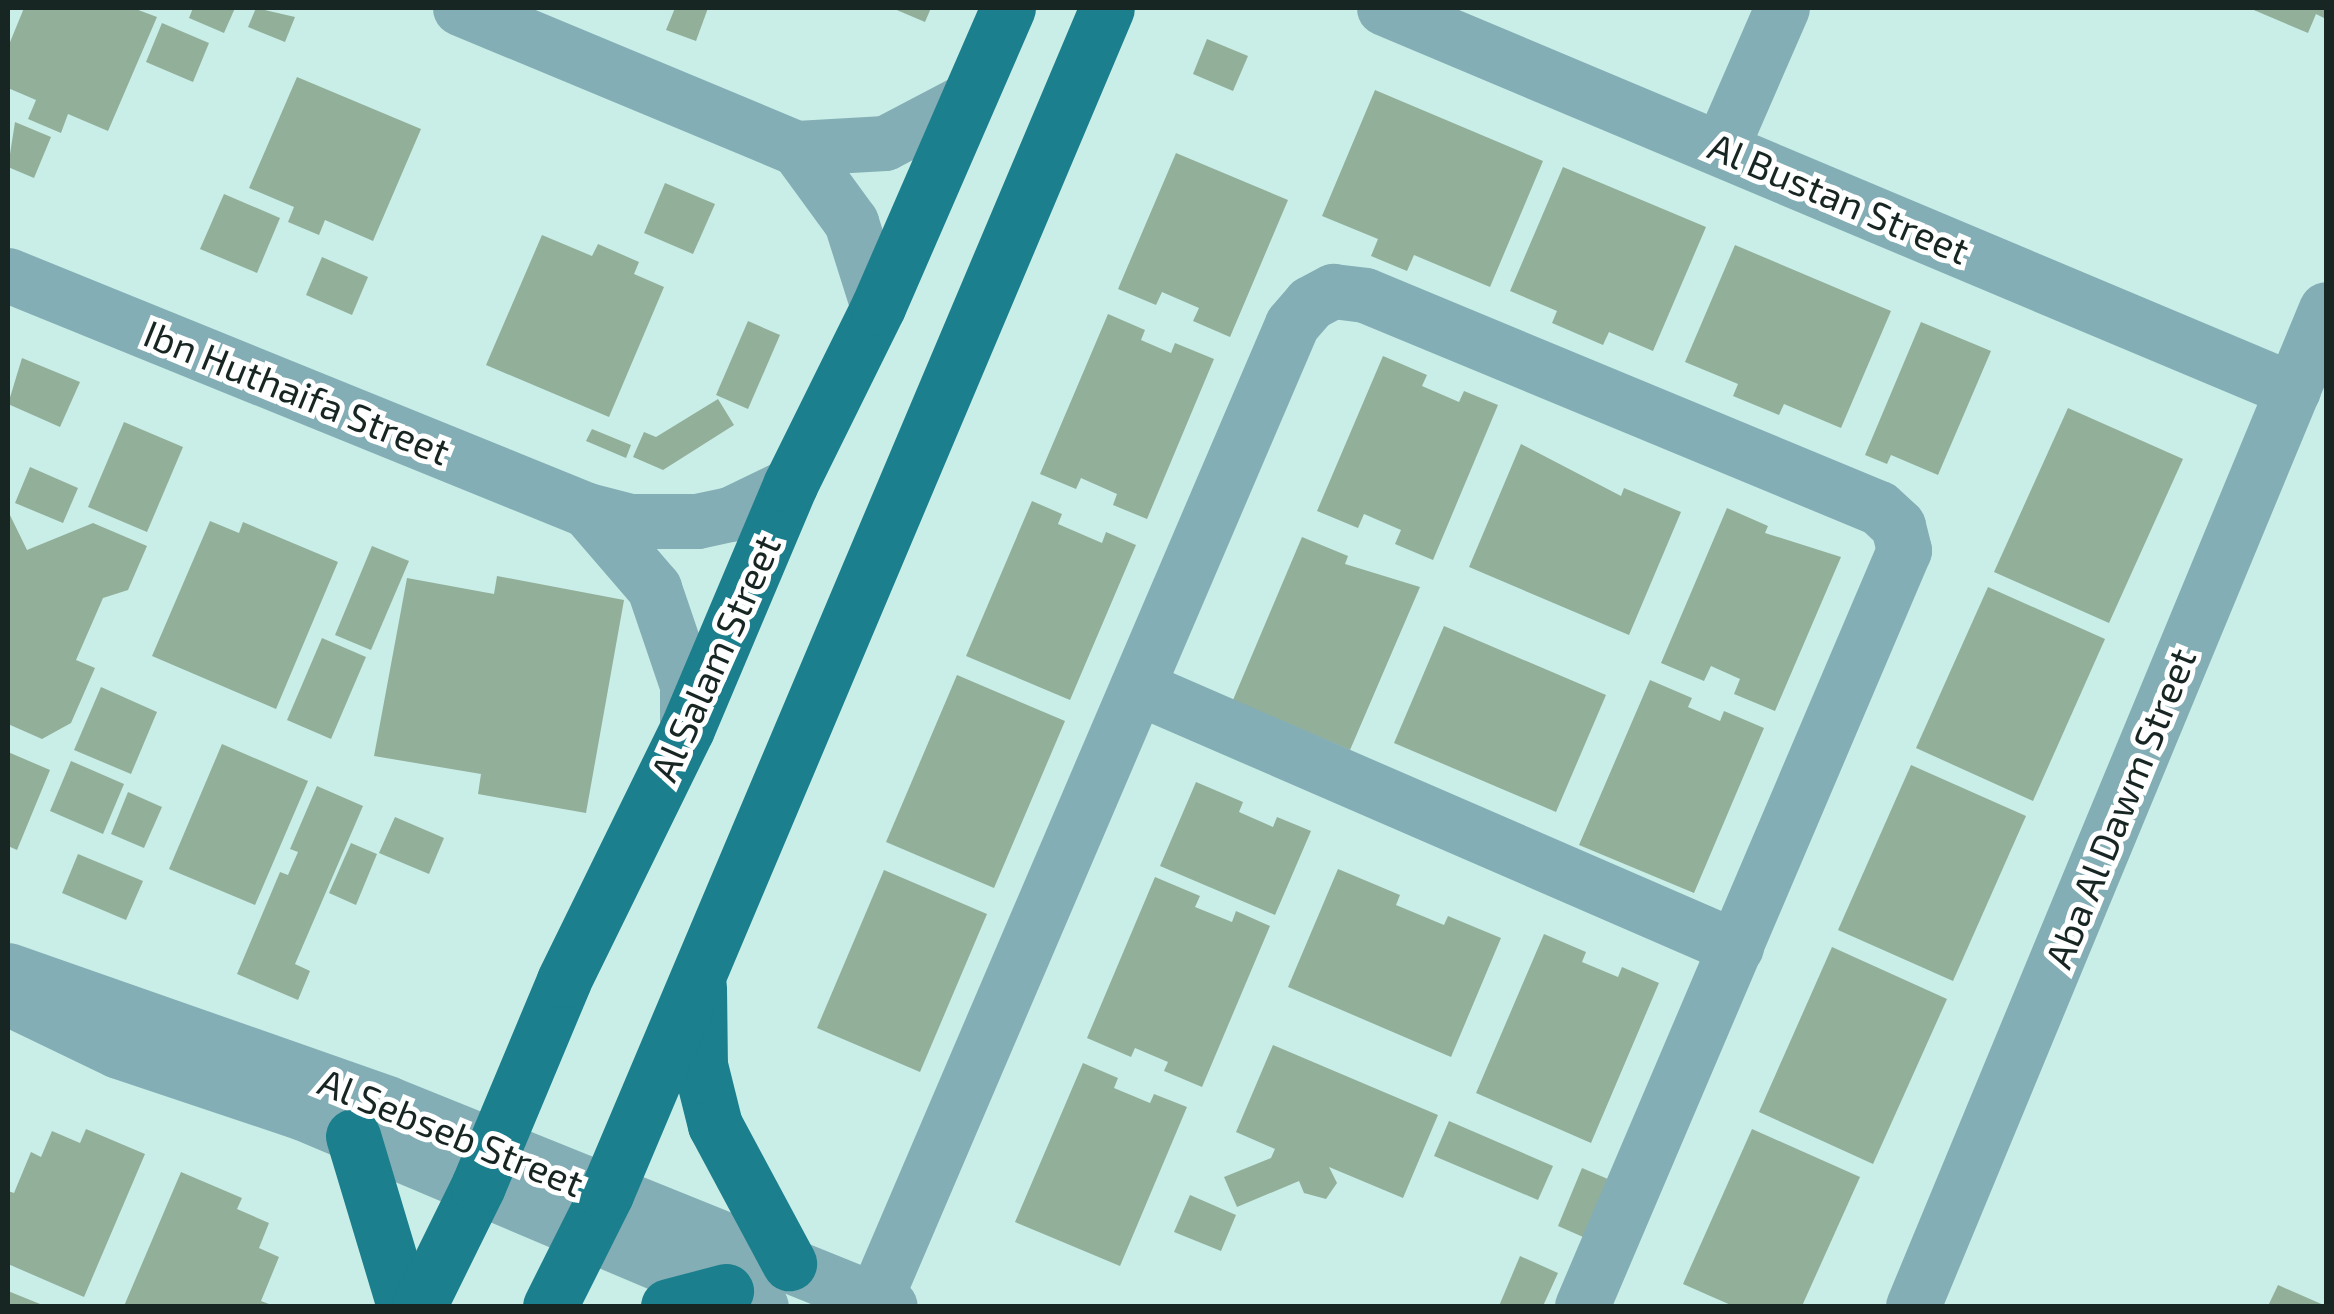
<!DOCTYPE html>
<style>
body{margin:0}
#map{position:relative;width:2334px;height:1314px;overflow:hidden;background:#c9eee7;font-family:"Exo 2",sans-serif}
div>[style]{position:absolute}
.building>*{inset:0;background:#92af9a}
.minor>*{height:55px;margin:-27.5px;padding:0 27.5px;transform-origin:27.5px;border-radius:27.5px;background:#84aeb5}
.major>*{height:55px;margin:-27.5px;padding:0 27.5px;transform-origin:27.5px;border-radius:27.5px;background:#1b7f8d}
span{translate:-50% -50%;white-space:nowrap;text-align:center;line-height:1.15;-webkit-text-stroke:10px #fff;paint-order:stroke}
.street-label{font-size:38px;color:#182623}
.frame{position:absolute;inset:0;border:10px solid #182623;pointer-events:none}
</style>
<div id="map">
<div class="building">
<div style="clip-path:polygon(24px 8px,133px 8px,157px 17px,108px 131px,68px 114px,61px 133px,28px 119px,36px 100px,8px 88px,8px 47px)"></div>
<div style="clip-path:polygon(193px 8px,235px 8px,224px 33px,189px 18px)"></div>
<div style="clip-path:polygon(256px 8px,295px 17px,285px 42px,248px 27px)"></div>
<div style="clip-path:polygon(675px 8px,708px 8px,696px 41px,666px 30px)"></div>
<div style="clip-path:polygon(892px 8px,931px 8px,925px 22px)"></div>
<div style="clip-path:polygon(2249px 8px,2326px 8px,2326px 19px,2316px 14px,2308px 33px)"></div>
<div style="clip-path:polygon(162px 23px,209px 43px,193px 82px,146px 62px)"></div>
<div style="clip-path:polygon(1207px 39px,1248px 56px,1233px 91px,1193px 74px)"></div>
<div style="clip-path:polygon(297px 77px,421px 129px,373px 241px,325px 220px,319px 235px,288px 222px,294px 207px,249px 188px)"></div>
<div style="clip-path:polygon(1375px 90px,1543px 161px,1490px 287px,1414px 255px,1407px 271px,1371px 256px,1378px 239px,1322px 216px)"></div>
<div style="clip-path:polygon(15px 122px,51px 137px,34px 178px,8px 167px)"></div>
<div style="clip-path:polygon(1176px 153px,1288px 200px,1230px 337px,1193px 321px,1199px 308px,1162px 292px,1156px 305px,1118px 289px)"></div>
<div style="clip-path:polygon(1563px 167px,1706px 227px,1653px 351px,1609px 332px,1603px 345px,1552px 323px,1557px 311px,1510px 291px)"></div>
<div style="clip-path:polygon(665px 183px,715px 204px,693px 254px,644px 233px)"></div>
<div style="clip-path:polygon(224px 194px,280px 218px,257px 273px,200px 249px)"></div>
<div style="clip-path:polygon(542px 235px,592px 256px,598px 244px,639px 262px,634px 274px,664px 287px,609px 417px,486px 365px)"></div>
<div style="clip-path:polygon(1735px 245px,1891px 311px,1841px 428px,1784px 404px,1779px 415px,1733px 396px,1738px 384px,1685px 362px)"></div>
<div style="clip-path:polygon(322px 257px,368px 277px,352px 315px,306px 295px)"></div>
<div style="clip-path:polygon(1108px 314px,1145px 330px,1141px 340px,1171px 353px,1175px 343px,1214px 359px,1147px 519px,1113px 505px,1117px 494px,1081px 478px,1076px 489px,1040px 474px)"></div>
<div style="clip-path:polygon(748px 321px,780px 335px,748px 409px,716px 395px)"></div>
<div style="clip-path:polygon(1921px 322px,1991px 351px,1938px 475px,1891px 455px,1887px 464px,1865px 455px)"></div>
<div style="clip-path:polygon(1383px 356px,1427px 375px,1422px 386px,1459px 402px,1464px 391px,1498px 405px,1433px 560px,1395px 544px,1401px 530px,1364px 514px,1358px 528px,1317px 511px)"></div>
<div style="clip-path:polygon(22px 358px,80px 382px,60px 427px,8px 404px)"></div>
<div style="clip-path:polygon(718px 399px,734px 425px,663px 470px,633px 457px,644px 432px,656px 437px)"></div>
<div style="clip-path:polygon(2068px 408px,2183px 459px,2109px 623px,1994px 572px)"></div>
<div style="clip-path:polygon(124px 422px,183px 447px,147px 532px,88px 507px)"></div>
<div style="clip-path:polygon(592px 429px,631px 445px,626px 458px,586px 441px)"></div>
<div style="clip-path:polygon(1521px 444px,1621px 496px,1624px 488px,1681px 512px,1629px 635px,1469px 567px)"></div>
<div style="clip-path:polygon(30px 467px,78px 488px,63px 523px,15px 503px)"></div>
<div style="clip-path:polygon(1032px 501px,1062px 514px,1058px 524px,1102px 543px,1106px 532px,1136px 545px,1070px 700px,966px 656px)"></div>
<div style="clip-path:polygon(1727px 508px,1768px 526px,1765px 533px,1841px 557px,1775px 711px,1734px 694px,1740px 679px,1711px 666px,1704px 681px,1661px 663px)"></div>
<div style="clip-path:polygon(8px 511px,27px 550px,93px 523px,147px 546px,128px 590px,103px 598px,76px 660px,95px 668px,71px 723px,42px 739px,8px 724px)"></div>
<div style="clip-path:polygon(210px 521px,239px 533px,243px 522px,338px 562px,276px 709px,152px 656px)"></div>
<div style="clip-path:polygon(1302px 537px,1348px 556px,1345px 564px,1420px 587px,1350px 750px,1233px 700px)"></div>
<div style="clip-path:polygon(372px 546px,409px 561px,371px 650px,335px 635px)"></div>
<div style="clip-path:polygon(497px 576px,624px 600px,586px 813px,478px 794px,481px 774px,374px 756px,407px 578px,494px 594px)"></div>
<div style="clip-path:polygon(1988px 587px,2105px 639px,2033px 801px,1916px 748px)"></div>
<div style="clip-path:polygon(1444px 626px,1606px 695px,1556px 812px,1394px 743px)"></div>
<div style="clip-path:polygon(322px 638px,366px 657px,331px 739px,287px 720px)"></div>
<div style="clip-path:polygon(957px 675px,1065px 721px,994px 888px,886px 842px)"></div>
<div style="clip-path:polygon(1650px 680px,1692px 698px,1688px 707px,1720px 721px,1724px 711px,1764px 728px,1694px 893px,1579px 845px)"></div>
<div style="clip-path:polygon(101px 687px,157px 712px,131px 774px,74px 750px)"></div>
<div style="clip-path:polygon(222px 744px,308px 781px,255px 905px,169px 869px)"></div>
<div style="clip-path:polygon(8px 752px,50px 770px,17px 850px,8px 846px)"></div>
<div style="clip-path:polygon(71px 761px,124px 784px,103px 834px,50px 811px)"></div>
<div style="clip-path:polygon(1911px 765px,2026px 816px,1953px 981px,1838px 930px)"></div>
<div style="clip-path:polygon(1196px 782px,1243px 802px,1239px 812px,1273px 827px,1277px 817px,1311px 831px,1275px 915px,1160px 866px)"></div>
<div style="clip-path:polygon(317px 786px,363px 806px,295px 964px,310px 971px,298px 1000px,237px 974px,280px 872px,288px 875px,298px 852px,290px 849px)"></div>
<div style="clip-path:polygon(128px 792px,162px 807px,144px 848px,111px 834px)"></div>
<div style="clip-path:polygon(395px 817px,444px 838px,429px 874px,379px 853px)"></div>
<div style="clip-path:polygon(351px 843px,377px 854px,356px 905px,329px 893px)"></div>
<div style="clip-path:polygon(78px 854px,143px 881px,126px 920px,62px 893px)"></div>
<div style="clip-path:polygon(1338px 869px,1400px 895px,1396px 905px,1444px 925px,1448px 916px,1501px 938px,1451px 1057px,1288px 987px)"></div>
<div style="clip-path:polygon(884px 870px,987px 914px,920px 1072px,817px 1028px)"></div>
<div style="clip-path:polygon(1155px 877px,1200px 896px,1195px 907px,1232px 922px,1236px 911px,1270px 926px,1202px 1087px,1164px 1071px,1168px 1062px,1135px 1048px,1131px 1057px,1087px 1038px)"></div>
<div style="clip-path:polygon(1544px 934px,1586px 952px,1582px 962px,1618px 977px,1622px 967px,1659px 983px,1591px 1143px,1476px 1093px)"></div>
<div style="clip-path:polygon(1832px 947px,1947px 999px,1873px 1164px,1759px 1112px)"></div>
<div style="clip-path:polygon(1273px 1045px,1438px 1115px,1403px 1198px,1329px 1167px,1337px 1183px,1326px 1199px,1304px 1193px,1299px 1181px,1237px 1207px,1224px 1177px,1271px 1158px,1275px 1149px,1236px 1132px)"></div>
<div style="clip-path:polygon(1083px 1063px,1118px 1078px,1114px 1088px,1150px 1103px,1154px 1094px,1187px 1107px,1120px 1266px,1015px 1222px)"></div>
<div style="clip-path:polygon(1449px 1121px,1553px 1166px,1538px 1200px,1434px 1156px)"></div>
<div style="clip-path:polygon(86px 1129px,145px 1154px,84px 1297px,8px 1264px,8px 1191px,14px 1193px,31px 1152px,41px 1157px,52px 1131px,80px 1143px)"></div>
<div style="clip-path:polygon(1752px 1129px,1860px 1177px,1802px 1306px,1733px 1306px,1683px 1284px)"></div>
<div style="clip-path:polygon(1582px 1168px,1615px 1182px,1590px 1240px,1558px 1226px)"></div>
<div style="clip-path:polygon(181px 1172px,242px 1198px,237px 1209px,269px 1223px,259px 1248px,279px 1257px,261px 1301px,274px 1306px,124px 1306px)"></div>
<div style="clip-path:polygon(1190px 1195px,1236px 1215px,1221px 1251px,1174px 1232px)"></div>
<div style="clip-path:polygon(1520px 1256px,1558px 1273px,1543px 1306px,1499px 1306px)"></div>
<div style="clip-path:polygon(2278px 1285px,2326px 1306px,2268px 1306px)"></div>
<div style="clip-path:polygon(8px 1291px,45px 1306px,8px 1306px)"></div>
</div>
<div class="minor">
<div style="left:460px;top:8px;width:365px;rotate:22.6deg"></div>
<div style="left:797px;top:148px;width:88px;rotate:-3.3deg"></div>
<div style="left:885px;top:143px;width:93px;rotate:-27.7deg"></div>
<div style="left:1384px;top:8px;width:986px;rotate:22.79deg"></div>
<div style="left:797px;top:148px;width:92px;rotate:53.9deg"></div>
<div style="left:851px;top:222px;width:89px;rotate:72.4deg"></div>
<div style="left:1721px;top:148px;width:153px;rotate:-66.5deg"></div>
<div style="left:8px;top:275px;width:625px;rotate:22.09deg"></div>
<div style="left:587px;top:510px;width:44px;rotate:14.3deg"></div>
<div style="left:630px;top:521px;width:67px"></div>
<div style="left:697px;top:521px;width:34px;rotate:-12deg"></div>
<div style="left:730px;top:514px;width:67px;rotate:-25.8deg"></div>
<div style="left:587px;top:510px;width:103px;rotate:49.3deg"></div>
<div style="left:654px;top:588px;width:102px;rotate:71.2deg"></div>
<div style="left:687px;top:685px;width:44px;rotate:90deg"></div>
<div style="left:1137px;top:687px;width:653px;rotate:23.46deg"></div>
<div style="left:8px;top:970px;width:402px;rotate:19.3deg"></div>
<div style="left:387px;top:1103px;width:542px;rotate:21.98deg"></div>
<div style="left:8px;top:998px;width:122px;rotate:25.7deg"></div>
<div style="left:118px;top:1051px;width:195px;rotate:18.5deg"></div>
<div style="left:303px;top:1113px;width:497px;rotate:22.9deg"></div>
<div style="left:875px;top:1299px;width:1060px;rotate:-66.84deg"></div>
<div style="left:1292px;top:324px;width:28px;rotate:-49deg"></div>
<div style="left:1310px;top:303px;width:26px;rotate:-28deg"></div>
<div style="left:1333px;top:291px;width:32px;rotate:7deg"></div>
<div style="left:1365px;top:295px;width:556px;rotate:22.51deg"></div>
<div style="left:1879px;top:508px;width:26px;rotate:43deg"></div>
<div style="left:1898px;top:526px;width:25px;rotate:76deg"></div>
<div style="left:1904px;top:550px;width:822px;rotate:113.07deg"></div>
<div style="left:1913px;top:1306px;width:1079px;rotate:-67.5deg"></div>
</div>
<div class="major">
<div style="left:699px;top:987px;width:78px;rotate:89.3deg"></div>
<div style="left:700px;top:1065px;width:62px;rotate:76deg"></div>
<div style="left:715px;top:1125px;width:157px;rotate:61.8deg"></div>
<div style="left:353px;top:1136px;width:177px;rotate:73.3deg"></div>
<div style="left:419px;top:1306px;width:134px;rotate:-63.8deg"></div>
<div style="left:478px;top:1186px;width:223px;rotate:-67.3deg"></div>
<div style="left:564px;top:980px;width:280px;rotate:-63.9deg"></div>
<div style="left:687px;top:729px;width:265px;rotate:-67.1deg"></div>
<div style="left:790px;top:485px;width:199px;rotate:-63.7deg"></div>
<div style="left:878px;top:307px;width:326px;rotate:-66.5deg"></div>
<div style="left:550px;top:1306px;width:125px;rotate:-63.4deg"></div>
<div style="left:606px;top:1194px;width:1287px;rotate:-67.1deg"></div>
<div style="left:668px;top:1306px;width:60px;rotate:-14.5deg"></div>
</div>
<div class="street-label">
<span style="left:1839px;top:198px;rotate:23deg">Al Bustan Street</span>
<span style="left:297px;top:392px;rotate:22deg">Ibn Huthaifa Street</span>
<span style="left:715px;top:658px;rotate:-66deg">Al Salam Street</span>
<span style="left:2120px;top:808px;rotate:-68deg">Aba Al Dawm Street</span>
<span style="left:451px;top:1132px;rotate:22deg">Al Sebseb Street</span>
</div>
<div class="frame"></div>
</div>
